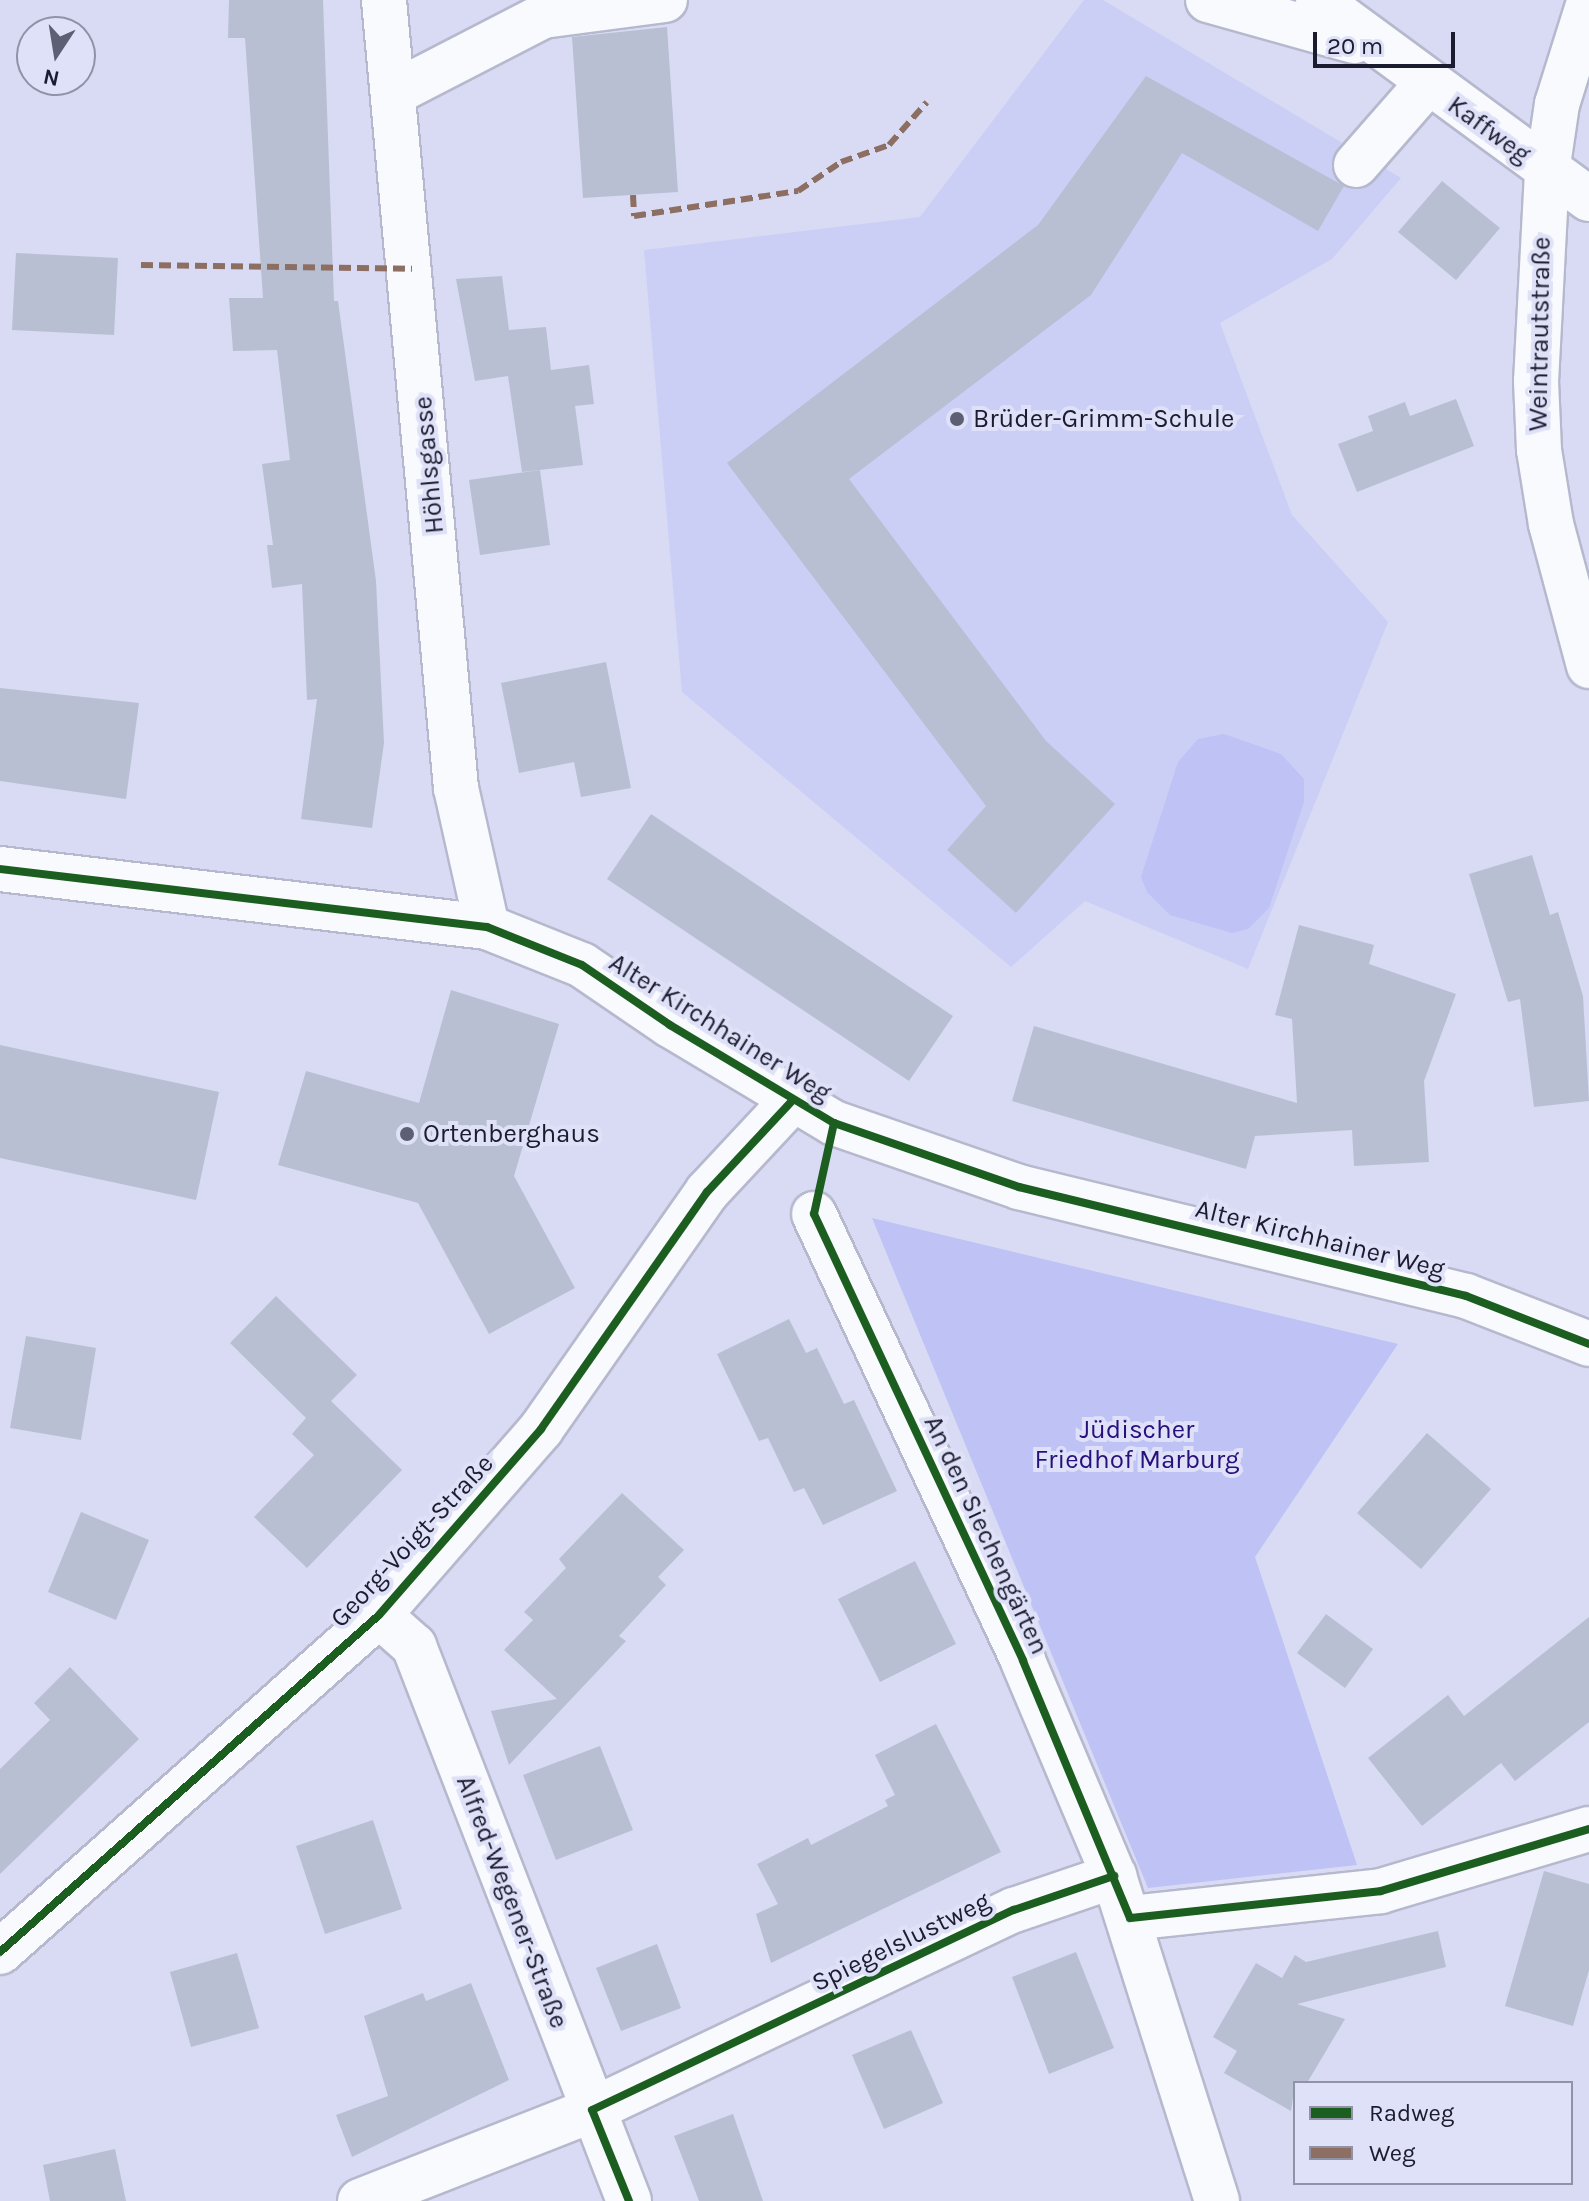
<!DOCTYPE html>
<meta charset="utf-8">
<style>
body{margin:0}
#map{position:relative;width:1589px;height:2201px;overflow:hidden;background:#d8dbf3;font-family:Karla,sans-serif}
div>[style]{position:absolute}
.built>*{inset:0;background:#cbcff5}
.green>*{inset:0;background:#bec2f4}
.building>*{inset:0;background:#b8bfd3}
.roads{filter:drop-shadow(2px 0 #b6b9ce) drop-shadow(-2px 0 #b6b9ce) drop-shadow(0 2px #b6b9ce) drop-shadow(0 -2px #b6b9ce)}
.minor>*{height:44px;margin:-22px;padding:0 22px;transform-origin:22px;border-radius:22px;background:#f9fafd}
.major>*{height:44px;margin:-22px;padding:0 22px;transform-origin:22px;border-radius:22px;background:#f9fafd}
.quiet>*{height:6px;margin-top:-3px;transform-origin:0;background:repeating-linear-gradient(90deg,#8d6e63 0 12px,transparent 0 18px)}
.cycleway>*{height:8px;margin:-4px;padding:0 4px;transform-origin:4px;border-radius:4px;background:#1b5e20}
.dots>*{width:22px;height:22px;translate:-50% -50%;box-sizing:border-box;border:4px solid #dee1f7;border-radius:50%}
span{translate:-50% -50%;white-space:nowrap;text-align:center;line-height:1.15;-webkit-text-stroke:8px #dee1f7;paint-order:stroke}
.street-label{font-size:26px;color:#1b1c30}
.poi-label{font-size:26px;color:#1b1c30}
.left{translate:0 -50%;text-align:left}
.park-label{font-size:26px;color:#270f7c}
.legend{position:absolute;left:1293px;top:2081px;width:280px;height:104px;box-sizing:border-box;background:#dee1f7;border:2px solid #9092a7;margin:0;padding:10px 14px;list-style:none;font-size:24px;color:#1b1c30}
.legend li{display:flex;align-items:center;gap:16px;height:40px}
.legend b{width:40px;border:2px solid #9092a7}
.north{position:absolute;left:16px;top:16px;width:80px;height:80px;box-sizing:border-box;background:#dee1f7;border:2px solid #9092a7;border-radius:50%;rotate:192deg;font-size:22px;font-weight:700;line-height:32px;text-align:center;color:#1b1c30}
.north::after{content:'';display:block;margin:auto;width:28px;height:36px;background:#5d5f74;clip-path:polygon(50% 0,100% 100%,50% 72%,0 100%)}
.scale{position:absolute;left:1313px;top:32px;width:142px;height:36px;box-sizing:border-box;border:4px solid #1b1c30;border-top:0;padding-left:10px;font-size:24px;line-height:28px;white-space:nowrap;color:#1b1c30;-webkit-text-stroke:6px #dee1f7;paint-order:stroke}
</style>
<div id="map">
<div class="built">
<div style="clip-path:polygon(1084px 0,1103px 0,1401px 178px,1332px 259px,1220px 323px,1292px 515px,1388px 622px,1248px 969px,1085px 901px,1011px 967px,682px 692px,644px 250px,920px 217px)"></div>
</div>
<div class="green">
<div style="clip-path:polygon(1224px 734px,1281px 754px,1304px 779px,1304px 802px,1269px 908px,1248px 929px,1232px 933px,1170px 915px,1147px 892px,1141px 877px,1178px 762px,1198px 739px)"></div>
<div style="clip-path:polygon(872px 1218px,1398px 1344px,1255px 1557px,1357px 1865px,1148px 1888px)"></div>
</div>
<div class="building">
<div style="clip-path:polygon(229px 0,323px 0,334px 301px,338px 301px,376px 581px,384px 743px,372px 828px,301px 819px,317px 699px,307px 700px,302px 584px,272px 588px,267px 545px,273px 545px,262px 464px,290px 460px,277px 350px,233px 351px,229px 298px,263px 298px,245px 38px,228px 38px)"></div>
<div style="clip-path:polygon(667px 27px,678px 192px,583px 198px,572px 37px)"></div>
<div style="clip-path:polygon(1146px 76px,1344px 186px,1318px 231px,1182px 153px,1091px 295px,849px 479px,1046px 741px,1115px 804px,1016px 913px,947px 850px,986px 806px,727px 463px,1038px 225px)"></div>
<div style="clip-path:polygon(1442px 181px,1500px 228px,1456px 280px,1398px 232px)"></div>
<div style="clip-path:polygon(16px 253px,118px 258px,114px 335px,12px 330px)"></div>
<div style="clip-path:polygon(502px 276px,509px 330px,546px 327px,551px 370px,589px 365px,594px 404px,575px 406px,583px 465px,522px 472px,508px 376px,475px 381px,456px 279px)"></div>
<div style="clip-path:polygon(1456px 399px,1474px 446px,1357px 492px,1338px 444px,1373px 431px,1368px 416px,1405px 402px,1410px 416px)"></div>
<div style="clip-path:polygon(540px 470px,550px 545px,480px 555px,469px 480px)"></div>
<div style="clip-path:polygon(606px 662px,631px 788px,581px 797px,574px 762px,519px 773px,501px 683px)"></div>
<div style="clip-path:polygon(0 688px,139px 703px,126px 799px,0 781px)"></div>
<div style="clip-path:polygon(651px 814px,953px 1016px,909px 1081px,607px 879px)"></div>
<div style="clip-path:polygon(1532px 855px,1550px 915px,1558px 912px,1583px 996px,1589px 1101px,1534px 1107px,1520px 999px,1508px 1002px,1469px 874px)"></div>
<div style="clip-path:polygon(1299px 925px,1374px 945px,1369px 964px,1456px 994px,1424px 1081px,1429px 1162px,1354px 1166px,1352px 1130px,1255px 1136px,1246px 1169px,1012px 1101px,1034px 1026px,1297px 1103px,1292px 1019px,1275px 1015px)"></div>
<div style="clip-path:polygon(451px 990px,559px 1024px,514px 1176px,575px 1288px,489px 1334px,418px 1203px,278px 1165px,306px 1071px,419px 1103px)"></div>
<div style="clip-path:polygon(0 1045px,219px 1092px,196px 1200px,0 1158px)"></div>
<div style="clip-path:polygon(276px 1296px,357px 1375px,331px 1401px,402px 1470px,307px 1568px,254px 1517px,314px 1455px,292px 1434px,306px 1418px,230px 1343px)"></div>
<div style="clip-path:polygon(789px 1319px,806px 1353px,817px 1348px,844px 1404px,854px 1400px,897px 1491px,823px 1525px,804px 1488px,794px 1492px,768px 1438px,759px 1441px,717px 1354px)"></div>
<div style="clip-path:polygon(26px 1336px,96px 1348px,81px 1440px,10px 1428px)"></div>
<div style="clip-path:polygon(1427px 1433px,1491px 1489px,1421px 1569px,1357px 1513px)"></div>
<div style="clip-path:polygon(622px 1493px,684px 1550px,658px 1577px,666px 1585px,619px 1636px,626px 1641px,509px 1765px,491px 1711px,557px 1699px,504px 1650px,533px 1620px,524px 1612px,566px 1568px,559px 1559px)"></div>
<div style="clip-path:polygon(81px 1512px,149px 1540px,116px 1620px,48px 1592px)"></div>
<div style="clip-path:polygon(915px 1561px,956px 1644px,880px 1682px,838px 1599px)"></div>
<div style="clip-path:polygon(1326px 1614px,1373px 1649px,1345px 1688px,1297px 1653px)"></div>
<div style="clip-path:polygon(1589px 1617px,1589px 1722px,1515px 1781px,1501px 1763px,1422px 1826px,1368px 1758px,1448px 1695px,1464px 1716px)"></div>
<div style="clip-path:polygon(70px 1667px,139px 1739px,0 1874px,0 1769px,50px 1720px,34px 1703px)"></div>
<div style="clip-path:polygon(936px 1724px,1001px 1852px,771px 1963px,756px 1914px,778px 1904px,757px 1864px,808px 1838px,811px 1845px,888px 1806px,885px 1800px,895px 1795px,875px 1755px)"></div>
<div style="clip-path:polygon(600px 1746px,633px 1830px,556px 1860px,523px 1775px)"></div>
<div style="clip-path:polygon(373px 1820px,402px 1909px,325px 1934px,296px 1846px)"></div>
<div style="clip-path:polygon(1544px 1871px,1589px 1884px,1589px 1970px,1573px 2026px,1505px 2006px)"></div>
<div style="clip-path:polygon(1438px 1931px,1446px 1967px,1297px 2004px,1345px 2019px,1307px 2083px,1295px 2083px,1291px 2111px,1224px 2073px,1237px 2051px,1213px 2037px,1256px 1963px,1282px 1978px,1295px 1955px,1306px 1962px)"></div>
<div style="clip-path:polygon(657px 1944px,681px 2008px,621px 2031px,596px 1968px)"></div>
<div style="clip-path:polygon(1076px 1952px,1114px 2048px,1049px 2074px,1012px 1977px)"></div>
<div style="clip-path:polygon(237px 1953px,259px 2028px,191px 2047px,170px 1972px)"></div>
<div style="clip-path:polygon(471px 1983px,509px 2080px,352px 2157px,336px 2115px,388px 2096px,364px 2016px,423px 1993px,426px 2001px)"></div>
<div style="clip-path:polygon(911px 2030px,943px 2103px,884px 2129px,852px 2055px)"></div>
<div style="clip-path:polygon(733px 2114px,763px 2201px,699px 2201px,674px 2136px)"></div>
<div style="clip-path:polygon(115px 2149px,126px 2201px,50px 2201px,43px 2165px)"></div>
</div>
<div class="roads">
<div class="minor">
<div style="left:384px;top:0;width:791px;rotate:84.78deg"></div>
<div style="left:456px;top:788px;width:142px;rotate:77.4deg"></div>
<div style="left:1208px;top:0;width:152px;rotate:15.7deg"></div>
<div style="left:1318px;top:0;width:336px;rotate:36.3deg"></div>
<div style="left:394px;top:93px;width:168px;rotate:-27.3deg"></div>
<div style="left:543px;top:16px;width:123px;rotate:-7.5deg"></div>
<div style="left:1356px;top:165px;width:108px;rotate:-48.8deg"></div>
<div style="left:0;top:869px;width:490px;rotate:6.8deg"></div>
<div style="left:487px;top:927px;width:102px;rotate:21.8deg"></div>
<div style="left:582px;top:965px;width:107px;rotate:34.3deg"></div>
<div style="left:670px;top:1025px;width:191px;rotate:30.9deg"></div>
<div style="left:834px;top:1123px;width:196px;rotate:19.1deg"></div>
<div style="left:1019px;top:1187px;width:460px;rotate:13.7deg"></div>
<div style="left:1466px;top:1296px;width:132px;rotate:21.3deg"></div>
<div style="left:814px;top:1214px;width:493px;rotate:64.9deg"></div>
<div style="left:1023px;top:1661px;width:233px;rotate:67.1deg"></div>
<div style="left:1114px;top:1876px;width:341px;rotate:72.4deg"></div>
<div style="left:379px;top:1615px;width:47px;rotate:41.5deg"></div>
<div style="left:414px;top:1646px;width:595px;rotate:68.82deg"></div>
<div style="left:1130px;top:1918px;width:252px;rotate:-6.1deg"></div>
<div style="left:1381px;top:1891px;width:217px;rotate:-16.6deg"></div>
<div style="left:0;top:1952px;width:507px;rotate:-41.64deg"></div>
<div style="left:379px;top:1615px;width:247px;rotate:-48.9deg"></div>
<div style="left:541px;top:1429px;width:289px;rotate:-55deg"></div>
<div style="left:707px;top:1192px;width:125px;rotate:-47deg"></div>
<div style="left:360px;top:2201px;width:249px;rotate:-21.4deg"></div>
<div style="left:592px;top:2110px;width:467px;rotate:-25.4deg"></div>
<div style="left:1014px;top:1910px;width:106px;rotate:-18.8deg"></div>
</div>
<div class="major">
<div style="left:1589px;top:2px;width:107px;rotate:107.4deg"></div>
<div style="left:1557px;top:104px;width:69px;rotate:98.4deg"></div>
<div style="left:1547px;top:172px;width:209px;rotate:93deg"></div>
<div style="left:1536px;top:381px;width:69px;rotate:87.5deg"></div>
<div style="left:1539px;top:450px;width:75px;rotate:80.8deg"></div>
<div style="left:1551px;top:524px;width:147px;rotate:75deg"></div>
</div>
</div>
<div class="quiet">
<div style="left:633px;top:195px;width:21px;rotate:87deg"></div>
<div style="left:634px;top:216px;width:166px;rotate:-8.7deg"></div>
<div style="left:798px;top:191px;width:52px;rotate:-34deg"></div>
<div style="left:841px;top:162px;width:51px;rotate:-19.5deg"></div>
<div style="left:889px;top:145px;width:57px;rotate:-48.5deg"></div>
<div style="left:141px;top:265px;width:271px;rotate:0.8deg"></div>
</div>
<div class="cycleway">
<div style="left:0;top:869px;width:490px;rotate:6.8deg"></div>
<div style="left:487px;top:927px;width:102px;rotate:21.8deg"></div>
<div style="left:582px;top:965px;width:107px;rotate:34.3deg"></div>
<div style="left:670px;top:1025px;width:191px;rotate:30.9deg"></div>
<div style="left:834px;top:1123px;width:196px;rotate:19.1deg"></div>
<div style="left:1019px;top:1187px;width:460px;rotate:13.7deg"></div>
<div style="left:1466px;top:1296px;width:132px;rotate:21.3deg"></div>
<div style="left:834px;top:1123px;width:93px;rotate:102.4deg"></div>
<div style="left:814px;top:1214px;width:493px;rotate:64.9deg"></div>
<div style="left:1023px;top:1661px;width:278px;rotate:67.4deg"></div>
<div style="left:1130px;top:1918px;width:252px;rotate:-6.1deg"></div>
<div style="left:1381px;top:1891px;width:217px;rotate:-16.6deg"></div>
<div style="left:0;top:1952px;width:507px;rotate:-41.64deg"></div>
<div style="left:379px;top:1615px;width:247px;rotate:-48.9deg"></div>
<div style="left:541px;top:1429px;width:289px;rotate:-55deg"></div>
<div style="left:707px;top:1192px;width:125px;rotate:-47deg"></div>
<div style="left:629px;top:2201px;width:98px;rotate:-112.1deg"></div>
<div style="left:592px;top:2110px;width:467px;rotate:-25.4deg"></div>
<div style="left:1014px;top:1910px;width:106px;rotate:-18.8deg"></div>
</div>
<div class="dots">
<div style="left:957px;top:419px;background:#5d5f74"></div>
<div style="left:407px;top:1134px;background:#5d5f74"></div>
</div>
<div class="street-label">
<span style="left:1489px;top:130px;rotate:36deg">Kaffweg</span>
<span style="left:1540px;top:334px;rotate:-89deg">Weintrautstraße</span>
<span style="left:429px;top:465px;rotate:-95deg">Höhlsgasse</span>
<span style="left:720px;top:1028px;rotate:32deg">Alter Kirchhainer Weg</span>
<span style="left:1320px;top:1239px;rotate:14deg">Alter Kirchhainer Weg</span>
<span style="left:986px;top:1535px;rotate:65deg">An den Siechengärten</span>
<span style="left:412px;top:1541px;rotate:-47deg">Georg-Voigt-Straße</span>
<span style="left:512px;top:1902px;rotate:69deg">Alfred-Wegener-Straße</span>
<span style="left:901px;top:1942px;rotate:-26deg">Spiegelslustweg</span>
</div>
<div class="poi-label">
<span class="left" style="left:973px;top:419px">Brüder-Grimm-Schule</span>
<span class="left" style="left:423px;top:1134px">Ortenberghaus</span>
</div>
<div class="park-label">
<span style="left:1137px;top:1445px">Jüdischer<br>Friedhof Marburg</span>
</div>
<ul class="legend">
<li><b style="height:10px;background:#1b5e20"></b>Radweg</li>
<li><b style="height:10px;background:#8d6e63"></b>Weg</li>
</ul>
<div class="north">N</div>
<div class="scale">20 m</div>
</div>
